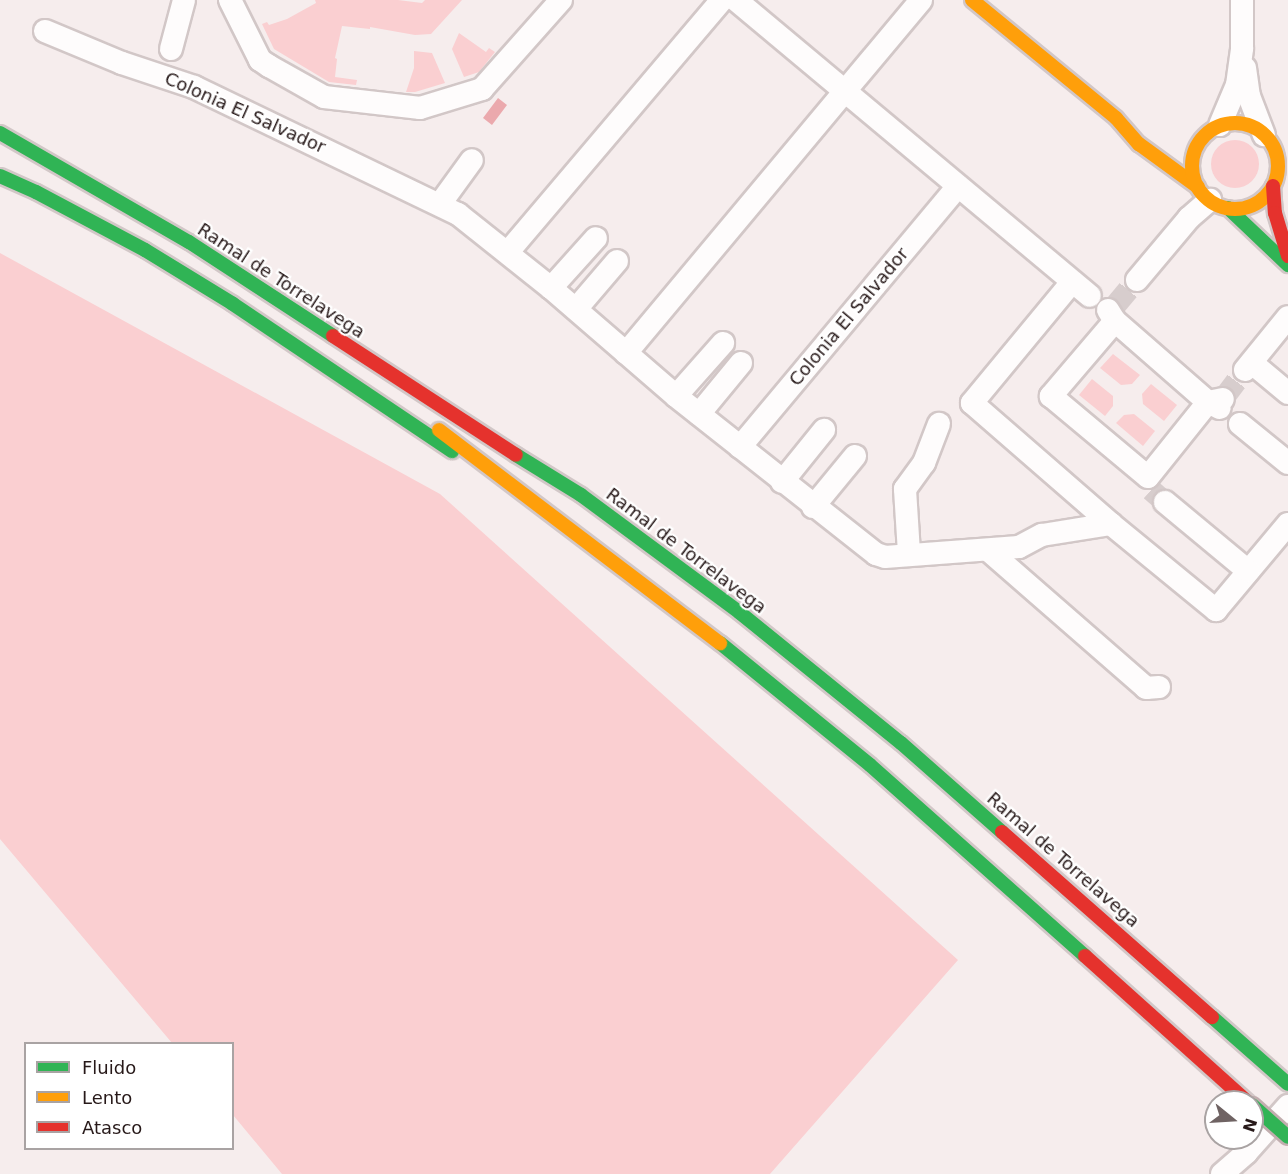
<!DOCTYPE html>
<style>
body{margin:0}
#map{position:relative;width:1288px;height:1174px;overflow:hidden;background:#f6eded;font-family:"DejaVu Sans",sans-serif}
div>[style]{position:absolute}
.green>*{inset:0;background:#facfd1}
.round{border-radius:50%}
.water>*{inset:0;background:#eba9ad}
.street-tunnel>*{height:22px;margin-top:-11px;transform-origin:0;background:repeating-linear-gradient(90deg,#d7cdcd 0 22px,transparent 0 33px)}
.roads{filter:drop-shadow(2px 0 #d2c7c7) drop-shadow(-2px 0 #d2c7c7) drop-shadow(0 2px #d2c7c7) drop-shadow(0 -2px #d2c7c7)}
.street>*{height:22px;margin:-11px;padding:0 11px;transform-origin:11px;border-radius:11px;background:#fefcfc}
.fast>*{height:14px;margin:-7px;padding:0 7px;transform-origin:7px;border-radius:7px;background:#30b455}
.slow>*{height:14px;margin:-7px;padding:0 7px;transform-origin:7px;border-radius:7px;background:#ff9f0a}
.slow>.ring{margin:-7px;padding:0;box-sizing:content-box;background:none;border:14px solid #ff9f0a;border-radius:50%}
.jam>*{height:14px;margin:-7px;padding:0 7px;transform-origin:7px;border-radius:7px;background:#e5322d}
.bridges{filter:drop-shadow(2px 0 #c2aeaf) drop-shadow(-2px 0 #c2aeaf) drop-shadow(0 2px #c2aeaf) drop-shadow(0 -2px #c2aeaf)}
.fast-bridge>*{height:14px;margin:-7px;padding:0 7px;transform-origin:7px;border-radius:7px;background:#30b455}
span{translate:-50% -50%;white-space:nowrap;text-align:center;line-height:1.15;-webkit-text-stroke:4.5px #fff;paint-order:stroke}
.street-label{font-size:18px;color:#271919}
.legend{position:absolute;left:24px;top:1042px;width:210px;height:108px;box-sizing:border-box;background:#fff;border:2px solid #a9a3a3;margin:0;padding:8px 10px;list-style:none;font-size:18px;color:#271919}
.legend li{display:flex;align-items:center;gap:12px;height:30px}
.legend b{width:30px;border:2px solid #a9a3a3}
.north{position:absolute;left:1204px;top:1090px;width:60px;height:60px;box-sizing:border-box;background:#fff;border:2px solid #a9a3a3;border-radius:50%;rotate:108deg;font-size:16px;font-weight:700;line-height:24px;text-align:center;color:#271919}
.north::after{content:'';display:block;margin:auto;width:21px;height:27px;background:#6f6363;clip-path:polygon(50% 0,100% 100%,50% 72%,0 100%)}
</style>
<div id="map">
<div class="green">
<div style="clip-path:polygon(315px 0,398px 0,422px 3px,425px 0,462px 0,431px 34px,415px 35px,370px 27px,370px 29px,342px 26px,335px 58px,337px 59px,335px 77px,357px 80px,356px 85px,329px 82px,274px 49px,262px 24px,267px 22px,269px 25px,287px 19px,316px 3px)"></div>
<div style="clip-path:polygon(459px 33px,486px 52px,489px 48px,495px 52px,479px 72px,464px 77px,452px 49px)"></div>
<div style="clip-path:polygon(414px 51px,432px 53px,445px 83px,415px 92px,406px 92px,414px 68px)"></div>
<div class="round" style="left:1211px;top:140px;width:48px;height:48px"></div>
<div style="clip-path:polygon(0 253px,440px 494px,958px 960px,770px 1174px,282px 1174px,233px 1115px,232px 1044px,172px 1043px,0 839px)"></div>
<div style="clip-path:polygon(1113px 354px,1140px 375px,1132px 384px,1121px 385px,1100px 368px)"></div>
<div style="clip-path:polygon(1092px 379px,1113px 396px,1113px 406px,1105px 416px,1079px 395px)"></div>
<div style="clip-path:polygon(1151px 384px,1177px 405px,1164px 421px,1143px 404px,1142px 394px)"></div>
<div style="clip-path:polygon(1134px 414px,1155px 431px,1143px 446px,1116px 423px,1124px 415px)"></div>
</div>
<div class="water">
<div style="clip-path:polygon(498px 98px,507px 105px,492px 125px,483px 118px)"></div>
</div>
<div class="street-tunnel">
<div style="left:1114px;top:307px;width:35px;rotate:-50deg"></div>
<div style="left:1223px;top:399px;width:36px;rotate:-53deg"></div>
<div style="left:1151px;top:490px;width:18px;rotate:41deg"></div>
</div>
<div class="roads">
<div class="street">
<div style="left:230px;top:0;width:67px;rotate:63.4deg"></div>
<div style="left:260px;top:60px;width:11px;rotate:34deg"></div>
<div style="left:269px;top:66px;width:63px;rotate:29.4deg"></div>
<div style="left:324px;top:97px;width:97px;rotate:6.5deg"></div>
<div style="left:420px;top:108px;width:65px;rotate:-17deg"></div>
<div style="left:482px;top:89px;width:119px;rotate:-48.4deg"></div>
<div style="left:736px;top:0;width:461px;rotate:39.9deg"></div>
<div style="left:45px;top:31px;width:83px;rotate:22.6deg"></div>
<div style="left:122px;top:63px;width:76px;rotate:18.4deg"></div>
<div style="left:194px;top:87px;width:293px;rotate:25.7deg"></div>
<div style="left:458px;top:214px;width:119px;rotate:38.5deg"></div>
<div style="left:551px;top:288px;width:165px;rotate:40.8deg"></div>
<div style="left:676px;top:396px;width:255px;rotate:38.3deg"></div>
<div style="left:876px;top:554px;width:9px;rotate:18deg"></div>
<div style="left:885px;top:557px;width:134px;rotate:-4.3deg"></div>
<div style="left:1019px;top:547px;width:26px;rotate:-28deg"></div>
<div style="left:1042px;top:535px;width:70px;rotate:-9.1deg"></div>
<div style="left:171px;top:49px;width:51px;rotate:-75.1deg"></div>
<div style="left:1245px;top:68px;width:28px;rotate:82deg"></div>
<div style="left:1249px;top:96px;width:42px;rotate:69deg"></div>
<div style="left:1220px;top:125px;width:43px;rotate:-67deg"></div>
<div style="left:1237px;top:85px;width:37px;rotate:-82deg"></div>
<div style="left:1242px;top:48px;width:48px;rotate:-90deg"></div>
<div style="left:440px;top:204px;width:54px;rotate:-54deg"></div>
<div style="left:508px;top:252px;width:331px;rotate:-49.7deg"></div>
<div style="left:1137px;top:280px;width:81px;rotate:-50deg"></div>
<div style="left:1189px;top:218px;width:28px;rotate:-41deg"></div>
<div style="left:1072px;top:282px;width:157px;rotate:129.6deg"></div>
<div style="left:972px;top:403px;width:184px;rotate:41deg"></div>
<div style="left:1111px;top:524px;width:136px;rotate:39.3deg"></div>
<div style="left:1216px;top:610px;width:112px;rotate:-50.1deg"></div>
<div style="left:551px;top:288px;width:67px;rotate:-48deg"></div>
<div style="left:576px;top:309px;width:63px;rotate:-49.5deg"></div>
<div style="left:1108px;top:310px;width:13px;rotate:58deg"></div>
<div style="left:1115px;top:321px;width:123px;rotate:41.1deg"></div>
<div style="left:1208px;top:402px;width:13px;rotate:27deg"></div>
<div style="left:1115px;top:321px;width:99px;rotate:130.5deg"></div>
<div style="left:1051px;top:396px;width:126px;rotate:39.9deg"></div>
<div style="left:1148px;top:477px;width:96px;rotate:-51.3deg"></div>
<div style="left:1208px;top:402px;width:15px;rotate:-11deg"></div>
<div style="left:626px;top:353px;width:460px;rotate:-50.1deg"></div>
<div style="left:1252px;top:363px;width:47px;rotate:39.8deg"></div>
<div style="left:1245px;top:370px;width:68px;rotate:-50.9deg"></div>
<div style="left:676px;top:396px;width:71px;rotate:-48.4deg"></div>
<div style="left:699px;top:414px;width:66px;rotate:-50.5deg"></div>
<div style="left:1240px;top:424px;width:62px;rotate:39.1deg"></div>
<div style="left:740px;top:447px;width:340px;rotate:-50.1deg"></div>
<div style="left:782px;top:482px;width:67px;rotate:-51.1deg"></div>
<div style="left:1165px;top:502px;width:108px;rotate:39.7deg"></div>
<div style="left:813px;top:507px;width:66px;rotate:-50.5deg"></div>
<div style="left:988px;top:550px;width:210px;rotate:41.1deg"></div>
<div style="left:1146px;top:688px;width:13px;rotate:-4deg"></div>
<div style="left:909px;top:553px;width:64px;rotate:-93.6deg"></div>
<div style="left:905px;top:489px;width:32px;rotate:-54deg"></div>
<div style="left:924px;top:463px;width:42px;rotate:-69deg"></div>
<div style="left:1222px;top:1174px;width:32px;rotate:-41deg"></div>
<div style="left:1246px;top:1153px;width:63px;rotate:-48.2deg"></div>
</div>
<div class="fast">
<div style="left:0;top:133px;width:218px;rotate:30deg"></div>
<div style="left:189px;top:242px;width:172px;rotate:33.1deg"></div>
<div style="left:0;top:176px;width:39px;rotate:24deg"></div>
<div style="left:36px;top:192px;width:123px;rotate:28deg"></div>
<div style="left:145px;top:250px;width:103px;rotate:31.5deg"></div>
<div style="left:233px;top:304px;width:264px;rotate:33.9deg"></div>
<div style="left:1228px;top:208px;width:83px;rotate:43.5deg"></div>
<div style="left:516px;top:455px;width:76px;rotate:31.6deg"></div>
<div style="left:581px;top:495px;width:197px;rotate:36.5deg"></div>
<div style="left:739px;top:612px;width:208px;rotate:39deg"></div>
<div style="left:901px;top:743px;width:135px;rotate:41.4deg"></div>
<div style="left:720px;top:643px;width:193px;rotate:39.1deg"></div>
<div style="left:870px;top:765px;width:288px;rotate:41.6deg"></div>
<div style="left:1212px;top:1017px;width:101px;rotate:41.4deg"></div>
</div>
<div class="slow">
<div style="left:972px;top:0;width:186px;rotate:39.3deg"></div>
<div style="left:1116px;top:118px;width:35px;rotate:49deg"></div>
<div style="left:1139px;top:144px;width:73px;rotate:36.1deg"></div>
<div class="ring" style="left:1192px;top:123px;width:72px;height:72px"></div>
<div style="left:439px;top:430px;width:353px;rotate:37.2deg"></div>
</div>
<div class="jam">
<div style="left:1273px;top:186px;width:27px;rotate:86deg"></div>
<div style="left:1275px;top:213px;width:45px;rotate:73.2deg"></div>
<div style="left:333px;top:336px;width:218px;rotate:33deg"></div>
<div style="left:1002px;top:832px;width:280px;rotate:41.4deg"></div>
<div style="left:1085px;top:956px;width:219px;rotate:41.9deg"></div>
</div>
</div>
<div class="bridges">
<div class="fast-bridge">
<div style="left:1252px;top:1105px;width:48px;rotate:41.6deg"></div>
</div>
</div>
<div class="street-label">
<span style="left:245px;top:113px;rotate:24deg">Colonia El Salvador</span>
<span style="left:281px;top:281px;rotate:33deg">Ramal de Torrelavega</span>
<span style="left:849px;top:317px;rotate:-50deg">Colonia El Salvador</span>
<span style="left:686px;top:551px;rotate:37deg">Ramal de Torrelavega</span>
<span style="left:1063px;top:860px;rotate:41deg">Ramal de Torrelavega</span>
</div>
<ul class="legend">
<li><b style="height:8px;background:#30b455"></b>Fluido</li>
<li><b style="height:8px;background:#ff9f0a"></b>Lento</li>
<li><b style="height:8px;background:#e5322d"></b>Atasco</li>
</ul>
<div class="north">N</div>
</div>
